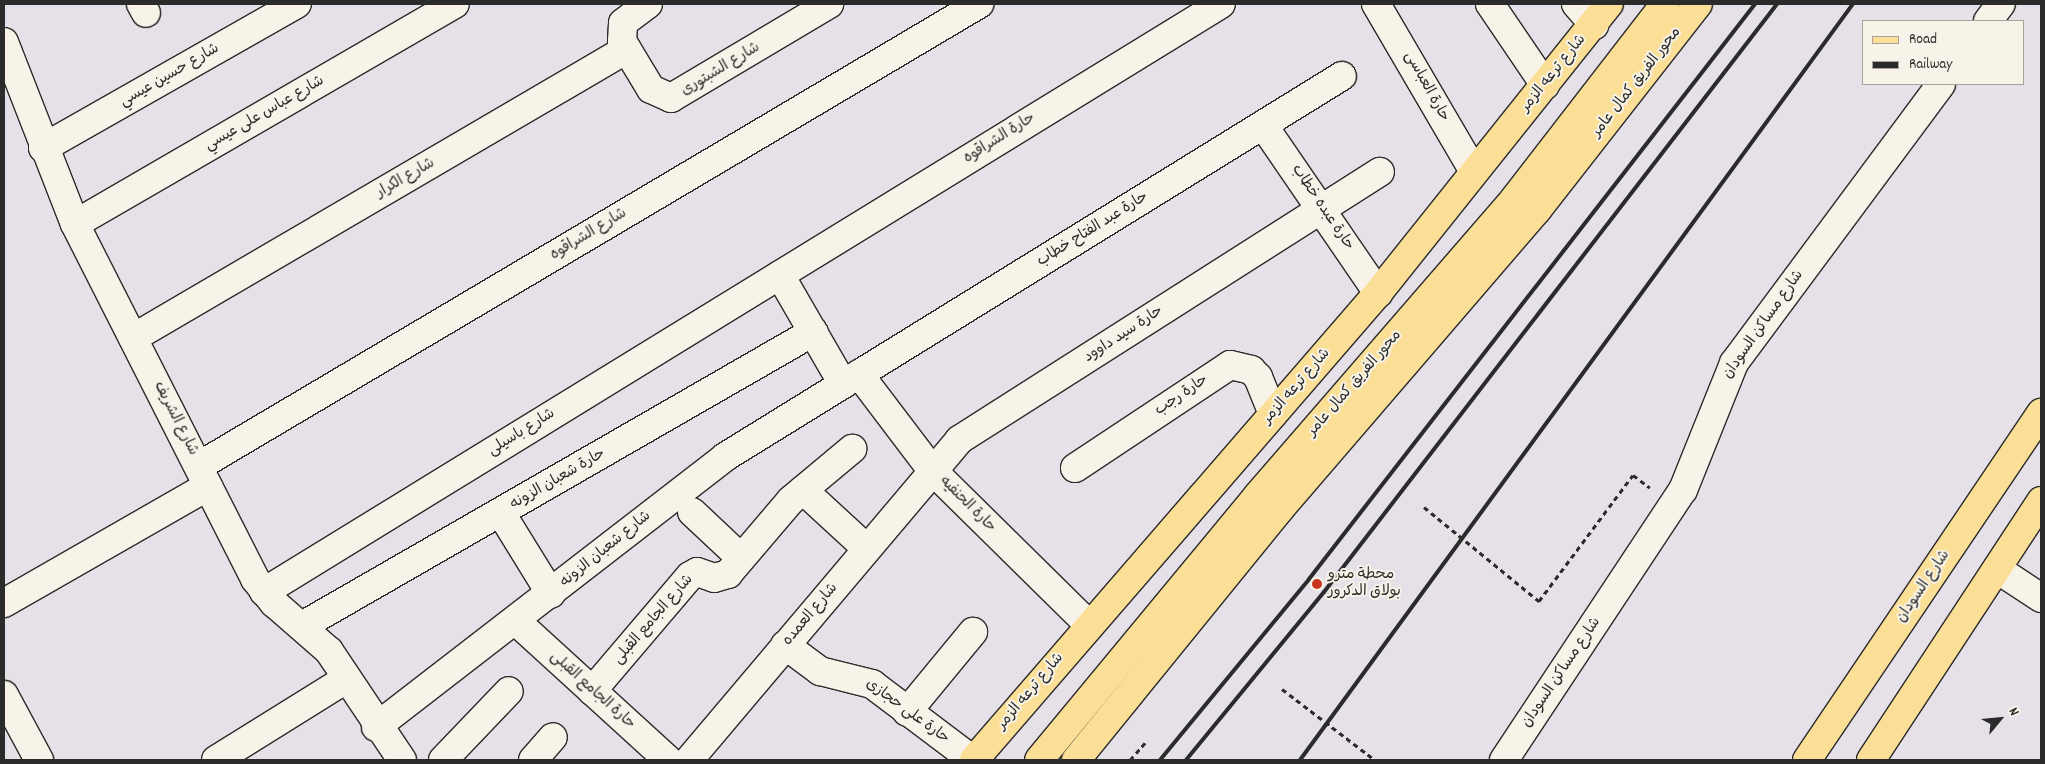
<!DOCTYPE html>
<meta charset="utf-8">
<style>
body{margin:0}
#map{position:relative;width:2045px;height:764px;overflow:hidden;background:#e6e1e8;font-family:Dekko,"Playpen Sans Arabic",sans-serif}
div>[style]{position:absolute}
.path>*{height:3px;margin-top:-1.5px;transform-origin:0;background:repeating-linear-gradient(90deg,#2b2b2b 0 5px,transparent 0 9px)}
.roads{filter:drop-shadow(1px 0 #2b2b2b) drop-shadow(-1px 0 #2b2b2b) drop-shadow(0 1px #2b2b2b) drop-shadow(0 -1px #2b2b2b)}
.minor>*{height:28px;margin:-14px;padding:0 14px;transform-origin:14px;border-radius:14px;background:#f7f3e8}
.major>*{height:28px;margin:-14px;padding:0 14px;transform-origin:14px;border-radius:14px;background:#fbdf96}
.highway>*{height:28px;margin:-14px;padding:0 14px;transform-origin:14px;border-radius:14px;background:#fbdf96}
.rail>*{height:4px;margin:-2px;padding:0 2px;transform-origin:2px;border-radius:2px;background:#2b2b2b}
.path-bridge>*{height:3px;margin-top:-1.5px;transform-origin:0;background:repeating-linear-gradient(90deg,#2b2b2b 0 5px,transparent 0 9px)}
.dots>*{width:14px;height:14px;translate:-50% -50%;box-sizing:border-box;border:2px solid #f7f3e8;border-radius:50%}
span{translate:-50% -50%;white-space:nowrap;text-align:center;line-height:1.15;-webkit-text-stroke:4px #f7f3e8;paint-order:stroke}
.street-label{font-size:15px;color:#2b2b2b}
.poi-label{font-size:15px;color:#2b2b2b}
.left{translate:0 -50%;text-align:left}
.frame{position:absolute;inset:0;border:5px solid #2b2b2b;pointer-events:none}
.legend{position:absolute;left:1862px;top:20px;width:162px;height:65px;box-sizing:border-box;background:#f7f3e8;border:1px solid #a5a39c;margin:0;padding:6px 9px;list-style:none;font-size:15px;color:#2b2b2b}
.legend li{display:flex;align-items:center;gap:10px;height:25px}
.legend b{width:25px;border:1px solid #a5a39c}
.north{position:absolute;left:1975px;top:694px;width:50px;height:50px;-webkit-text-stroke:4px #f7f3e8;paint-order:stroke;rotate:62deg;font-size:14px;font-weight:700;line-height:20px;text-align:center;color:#2b2b2b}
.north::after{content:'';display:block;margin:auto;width:18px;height:22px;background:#2b2b2b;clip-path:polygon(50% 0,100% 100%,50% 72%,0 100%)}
</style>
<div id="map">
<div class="path">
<div style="left:1539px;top:601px;width:157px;rotate:-53.3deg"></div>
<div style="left:1633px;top:475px;width:21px;rotate:37deg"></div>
<div style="left:1130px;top:760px;width:23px;rotate:-49deg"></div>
</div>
<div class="roads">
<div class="minor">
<div style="left:141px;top:4px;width:10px;rotate:61deg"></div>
<div style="left:648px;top:4px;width:31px;rotate:143deg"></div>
<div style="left:623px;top:23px;width:18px;rotate:93deg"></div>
<div style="left:622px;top:41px;width:56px;rotate:58.9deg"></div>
<div style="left:651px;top:89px;width:22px;rotate:24deg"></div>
<div style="left:671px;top:98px;width:184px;rotate:-30.7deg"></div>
<div style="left:1376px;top:4px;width:194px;rotate:59.7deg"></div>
<div style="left:1490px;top:4px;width:98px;rotate:55.8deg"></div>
<div style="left:1576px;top:4px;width:28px;rotate:49deg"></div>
<div style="left:1988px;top:21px;width:21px;rotate:-53deg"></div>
<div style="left:4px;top:42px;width:195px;rotate:68.7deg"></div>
<div style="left:75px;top:224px;width:398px;rotate:63.1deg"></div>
<div style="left:255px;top:579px;width:31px;rotate:52deg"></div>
<div style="left:274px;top:603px;width:73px;rotate:41.1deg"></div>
<div style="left:329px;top:651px;width:131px;rotate:56.2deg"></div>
<div style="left:1263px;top:125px;width:204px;rotate:55.6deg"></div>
<div style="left:43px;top:148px;width:292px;rotate:-29.6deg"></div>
<div style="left:75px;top:224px;width:439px;rotate:-30.1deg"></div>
<div style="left:780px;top:275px;width:126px;rotate:60deg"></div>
<div style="left:133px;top:338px;width:572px;rotate:-30.33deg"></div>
<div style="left:859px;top:374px;width:119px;rotate:52.8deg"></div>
<div style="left:931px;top:469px;width:221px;rotate:44.6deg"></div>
<div style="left:199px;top:466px;width:907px;rotate:-30.64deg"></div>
<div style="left:1075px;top:468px;width:186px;rotate:-33.6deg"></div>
<div style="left:1230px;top:365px;width:22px;rotate:13deg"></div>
<div style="left:1251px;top:370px;width:10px;rotate:45deg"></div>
<div style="left:1258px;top:377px;width:40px;rotate:68deg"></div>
<div style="left:803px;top:490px;width:86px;rotate:42.6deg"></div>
<div style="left:692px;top:512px;width:67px;rotate:43.2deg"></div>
<div style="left:501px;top:513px;width:95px;rotate:58.3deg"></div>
<div style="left:1997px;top:569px;width:53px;rotate:33.4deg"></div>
<div style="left:264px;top:592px;width:1123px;rotate:-31.57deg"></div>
<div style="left:4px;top:603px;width:235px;rotate:-29.8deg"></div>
<div style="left:517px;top:622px;width:205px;rotate:42.4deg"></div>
<div style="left:302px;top:626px;width:590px;rotate:-29.91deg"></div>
<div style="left:785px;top:645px;width:44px;rotate:36.6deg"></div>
<div style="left:820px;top:671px;width:54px;rotate:14deg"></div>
<div style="left:872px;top:684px;width:126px;rotate:37deg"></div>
<div style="left:592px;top:691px;width:151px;rotate:-49.6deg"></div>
<div style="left:690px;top:576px;width:8px;rotate:-30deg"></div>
<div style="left:697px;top:572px;width:18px;rotate:19deg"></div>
<div style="left:714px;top:578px;width:15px;rotate:-16deg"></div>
<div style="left:728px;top:574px;width:97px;rotate:-49.6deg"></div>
<div style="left:791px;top:500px;width:80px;rotate:-39.9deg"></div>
<div style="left:4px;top:695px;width:74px;rotate:61.7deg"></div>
<div style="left:907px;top:712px;width:104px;rotate:-50.5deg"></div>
<div style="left:376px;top:727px;width:441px;rotate:-37.7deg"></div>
<div style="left:725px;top:457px;width:725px;rotate:-31.7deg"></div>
<div style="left:216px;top:760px;width:153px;rotate:-31.9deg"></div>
<div style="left:443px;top:760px;width:95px;rotate:-46.3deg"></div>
<div style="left:533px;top:760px;width:30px;rotate:-49deg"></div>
<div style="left:689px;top:760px;width:419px;rotate:-49.8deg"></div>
<div style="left:959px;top:440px;width:499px;rotate:-32.5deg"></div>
<div style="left:1504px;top:760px;width:324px;rotate:-56.5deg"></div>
<div style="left:1683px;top:490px;width:137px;rotate:-68.1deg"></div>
<div style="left:1734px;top:363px;width:347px;rotate:-53.4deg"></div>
</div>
<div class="major">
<div style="left:974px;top:760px;width:617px;rotate:-49.14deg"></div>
<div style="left:1378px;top:293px;width:370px;rotate:-51.4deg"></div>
<div style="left:1807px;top:760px;width:419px;rotate:-56deg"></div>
<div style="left:1871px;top:760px;width:310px;rotate:-56.7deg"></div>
</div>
<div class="highway">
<div style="left:1039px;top:760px;width:344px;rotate:-50.4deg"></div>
<div style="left:1258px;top:495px;width:393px;rotate:-49.1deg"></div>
<div style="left:1515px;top:198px;width:245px;rotate:-52.3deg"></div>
<div style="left:1076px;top:760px;width:322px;rotate:-50.9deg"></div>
<div style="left:1279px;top:510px;width:396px;rotate:-49.3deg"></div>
<div style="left:1537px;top:210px;width:261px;rotate:-52deg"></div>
</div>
</div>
<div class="rail">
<div style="left:1160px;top:760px;width:234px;rotate:-50.5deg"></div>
<div style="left:1309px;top:579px;width:728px;rotate:-52.2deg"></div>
<div style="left:1186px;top:760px;width:217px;rotate:-50.6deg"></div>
<div style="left:1324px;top:592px;width:742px;rotate:-52.39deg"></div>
<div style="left:1300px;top:760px;width:937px;rotate:-53.82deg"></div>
</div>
<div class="path-bridge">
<div style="left:1424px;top:507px;width:149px;rotate:39.3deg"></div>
<div style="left:1282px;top:689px;width:117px;rotate:37.4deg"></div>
</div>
<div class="dots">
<div style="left:1317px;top:584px;background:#c8321e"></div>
</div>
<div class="street-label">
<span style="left:721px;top:70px;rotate:-31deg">شارع الشبتورى</span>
<span style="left:1554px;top:74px;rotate:-51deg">شارع ترعه الزمر</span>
<span style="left:170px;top:76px;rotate:-30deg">شارع حسين عيسي</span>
<span style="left:1637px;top:83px;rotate:-52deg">محور الفريق كمال عامر</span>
<span style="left:1426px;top:87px;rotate:61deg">حارة العباسى</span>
<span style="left:265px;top:114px;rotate:-30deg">شارع عباس على عيسي</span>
<span style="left:1000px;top:139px;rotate:-32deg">حارة الشراقوه</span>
<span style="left:406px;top:179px;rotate:-30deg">شارع الكرار</span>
<span style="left:1322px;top:208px;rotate:56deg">حارة عبده خطاب</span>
<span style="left:1093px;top:230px;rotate:-32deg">حارة عبد الفتاح خطاب</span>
<span style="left:589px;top:235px;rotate:-31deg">شارع الشراقوه</span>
<span style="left:1764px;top:325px;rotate:-55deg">شارع مساكن السودان</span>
<span style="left:1124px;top:335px;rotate:-33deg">حارة سيد داوود</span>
<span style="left:1355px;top:384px;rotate:-49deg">محور الفريق كمال عامر</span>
<span style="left:1297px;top:387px;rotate:-49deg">شارع ترعه الزمر</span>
<span style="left:1182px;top:396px;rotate:-34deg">حارة رجب</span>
<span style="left:175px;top:419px;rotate:63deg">شارع الشريف</span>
<span style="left:522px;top:433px;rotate:-32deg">شارع باسيلى</span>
<span style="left:558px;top:480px;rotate:-30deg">حارة شعبان الزونه</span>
<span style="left:967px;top:505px;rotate:45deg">حارة الحنفيه</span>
<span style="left:606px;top:550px;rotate:-39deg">شارع شعبان الزونه</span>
<span style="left:1924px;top:587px;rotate:-56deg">شارع السودان</span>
<span style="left:811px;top:615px;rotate:-50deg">شارع العمده</span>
<span style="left:654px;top:620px;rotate:-49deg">شارع الجامع القبلى</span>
<span style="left:1562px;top:673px;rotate:-56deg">شارع مساكن السودان</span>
<span style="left:592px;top:691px;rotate:42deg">حارة الجامع القبلى</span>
<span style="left:1031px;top:692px;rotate:-50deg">شارع ترعه الزمر</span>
<span style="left:907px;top:712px;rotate:36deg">حارة على حجازى</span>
</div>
<div class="poi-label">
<span class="left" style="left:1328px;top:584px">محطة مترو<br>بولاق الدكرور</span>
</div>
<div class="frame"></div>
<ul class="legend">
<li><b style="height:6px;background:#fbdf96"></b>Road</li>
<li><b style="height:6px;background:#2b2b2b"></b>Railway</li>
</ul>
<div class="north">N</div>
</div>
